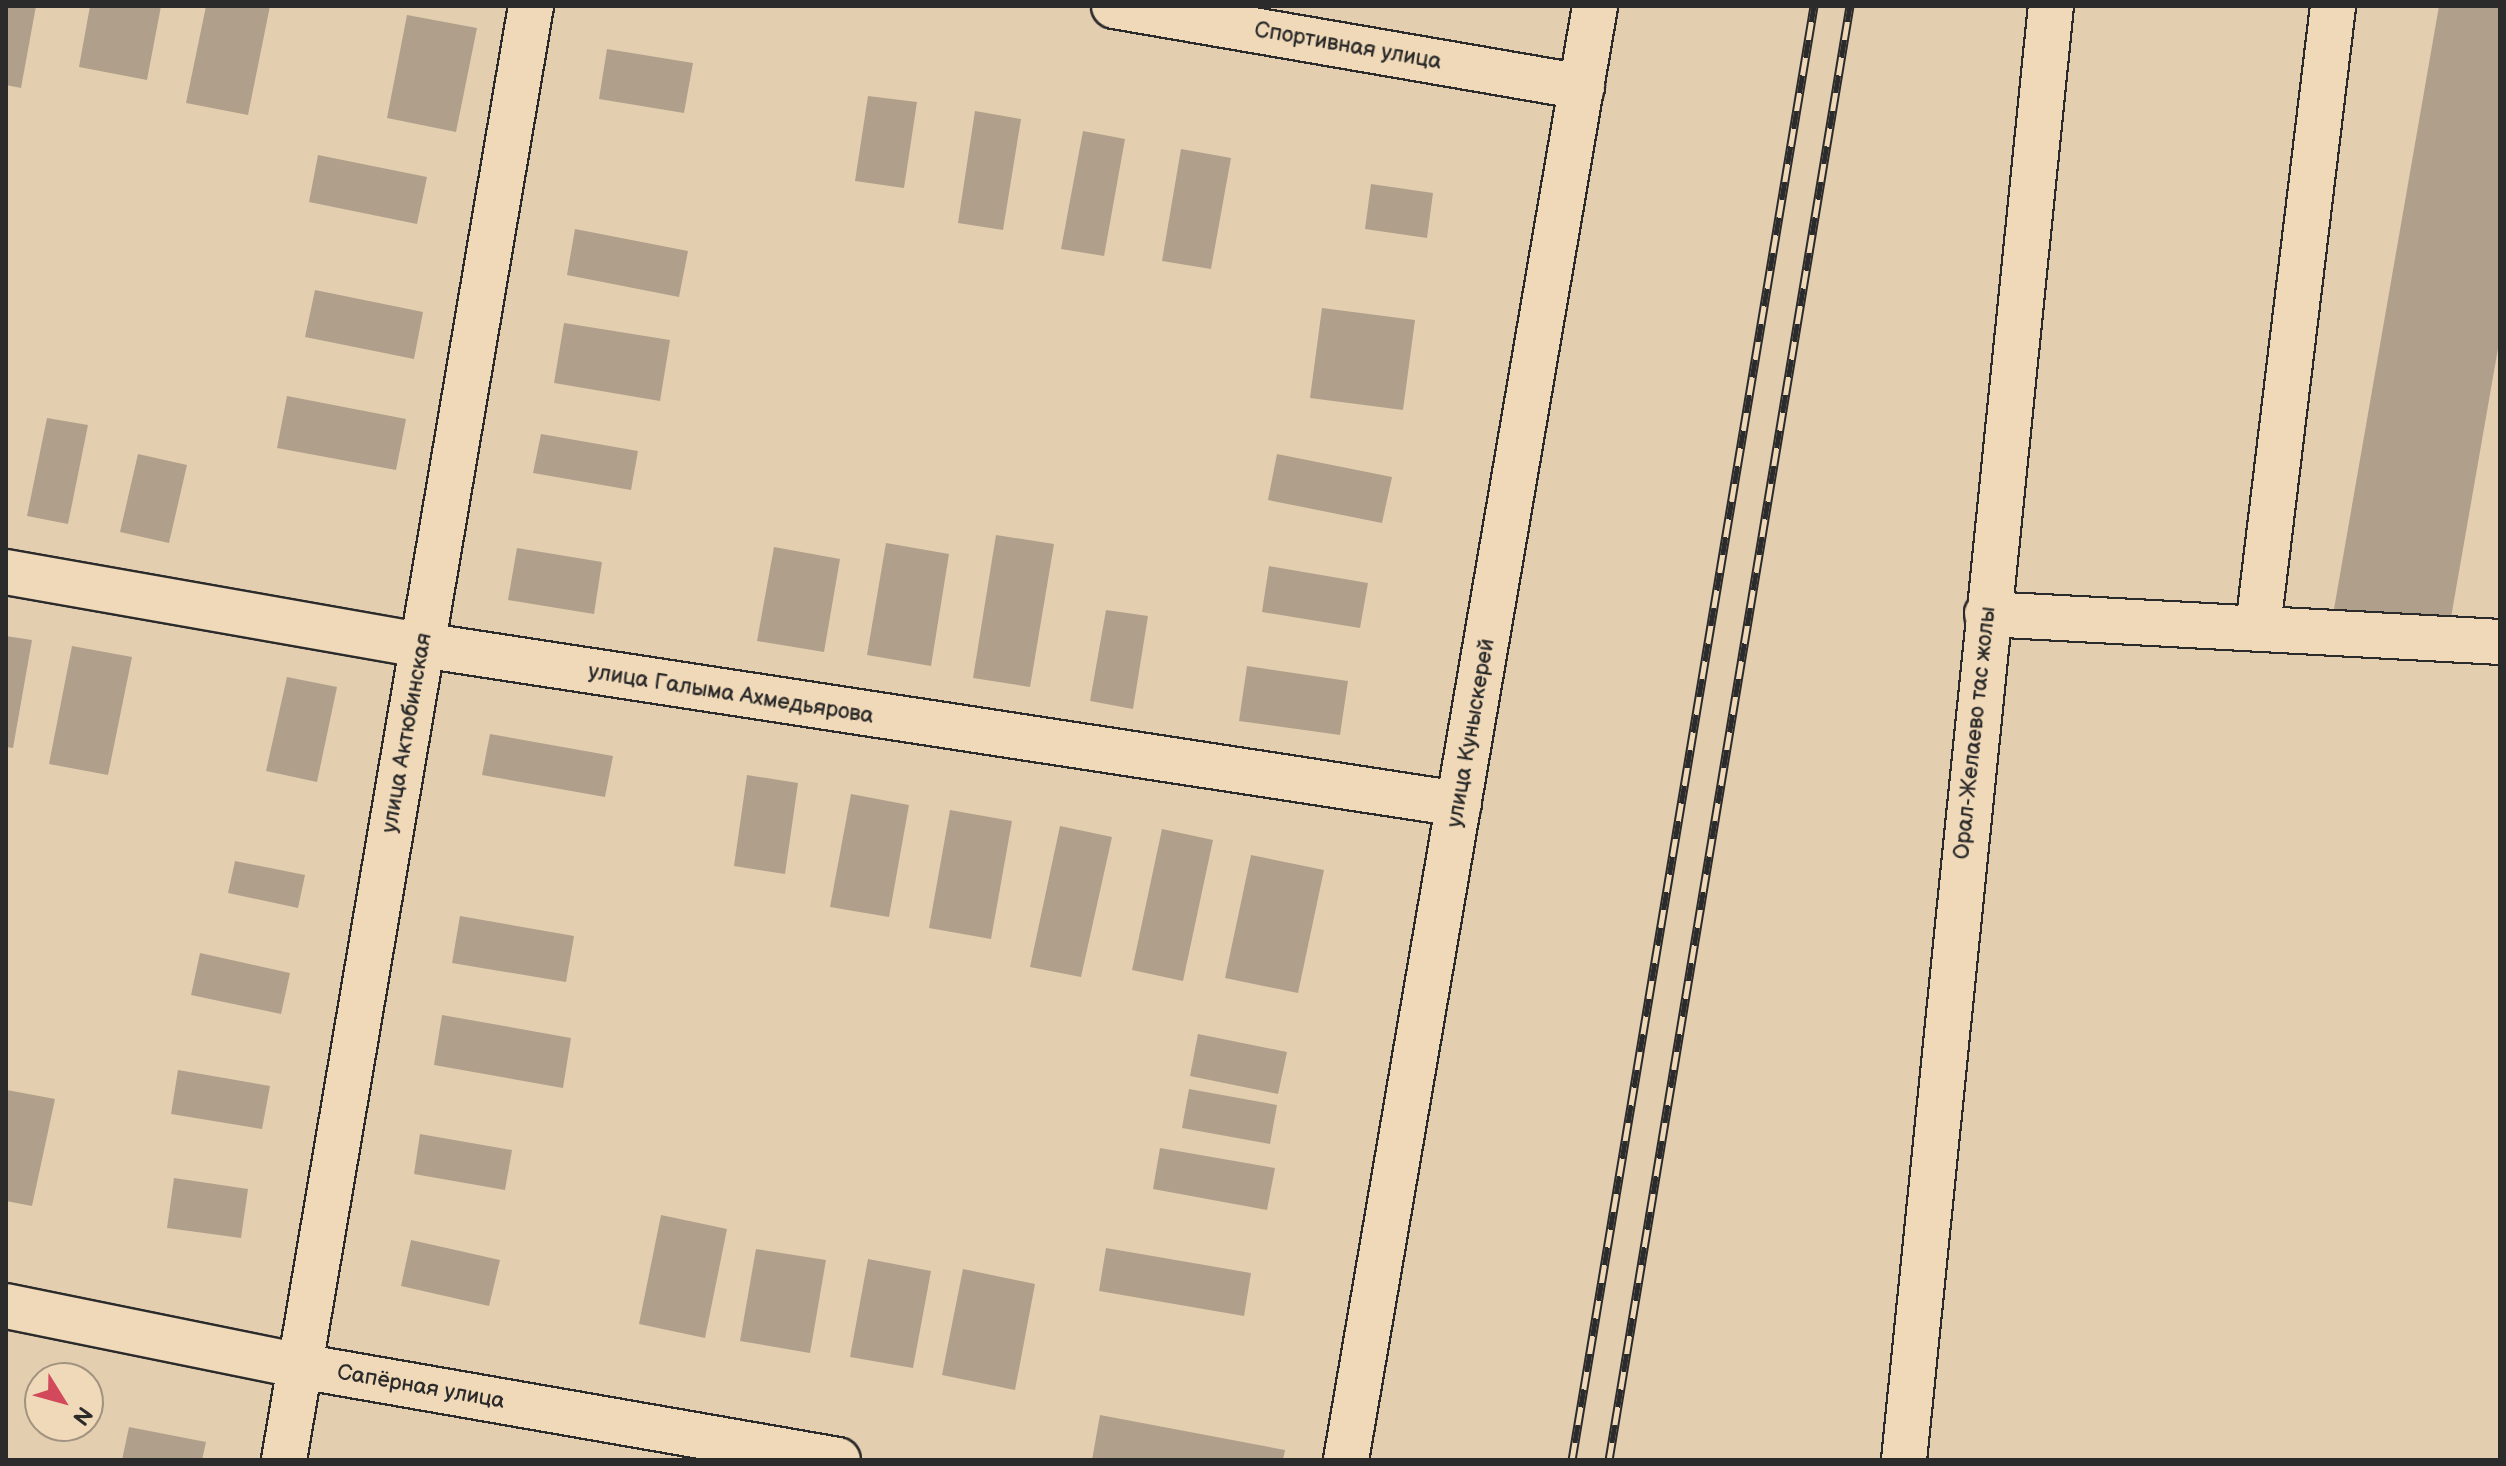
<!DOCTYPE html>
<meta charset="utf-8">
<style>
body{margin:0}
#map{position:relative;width:2506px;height:1466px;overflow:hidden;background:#e4ceb0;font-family:"Balsamiq Sans",sans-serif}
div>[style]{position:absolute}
.building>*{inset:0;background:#b0a08b}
.roads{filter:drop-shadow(2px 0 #2b2b2b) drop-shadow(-2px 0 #2b2b2b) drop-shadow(0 2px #2b2b2b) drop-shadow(0 -2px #2b2b2b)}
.minor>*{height:44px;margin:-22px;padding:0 22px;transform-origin:22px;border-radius:22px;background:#f0d9b8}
.major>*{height:44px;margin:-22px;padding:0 22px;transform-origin:22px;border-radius:22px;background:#f0d9b8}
.rail>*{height:9px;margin-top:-4.5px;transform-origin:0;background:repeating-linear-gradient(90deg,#f0d9b8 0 18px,#2b2b2b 0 36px);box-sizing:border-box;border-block:2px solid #2b2b2b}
span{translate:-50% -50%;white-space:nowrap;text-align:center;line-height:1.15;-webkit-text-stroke:6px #f0d9b8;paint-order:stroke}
.street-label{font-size:22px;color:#2b2b2b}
.frame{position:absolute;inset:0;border:8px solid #2b2b2b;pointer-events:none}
.north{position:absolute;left:24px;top:1362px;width:80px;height:80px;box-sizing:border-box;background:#f0d9b8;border:2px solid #a19380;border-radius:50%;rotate:127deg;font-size:22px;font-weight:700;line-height:32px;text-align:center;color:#2b2b2b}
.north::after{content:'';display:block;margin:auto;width:28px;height:36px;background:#d1495b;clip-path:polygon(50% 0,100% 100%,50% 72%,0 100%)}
</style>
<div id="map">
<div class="building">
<div style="clip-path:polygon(6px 6px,36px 6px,21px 88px,6px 85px)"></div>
<div style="clip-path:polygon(90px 6px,161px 6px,147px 80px,79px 67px)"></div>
<div style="clip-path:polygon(206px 6px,270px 6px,248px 115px,186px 103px)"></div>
<div style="clip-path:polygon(2439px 6px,2500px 6px,2500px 337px,2449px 629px,2334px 609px)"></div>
<div style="clip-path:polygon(407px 15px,477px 28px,456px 132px,387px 118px)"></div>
<div style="clip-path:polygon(607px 49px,693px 63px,684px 113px,599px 99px)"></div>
<div style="clip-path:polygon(868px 96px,917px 102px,904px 188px,855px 181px)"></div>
<div style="clip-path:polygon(975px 111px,1021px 119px,1003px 230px,958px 223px)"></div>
<div style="clip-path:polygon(1083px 131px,1125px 139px,1104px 256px,1061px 249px)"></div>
<div style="clip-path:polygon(1181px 149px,1231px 158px,1211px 269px,1162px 261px)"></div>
<div style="clip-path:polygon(318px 155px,427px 177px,417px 224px,309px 202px)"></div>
<div style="clip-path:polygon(1371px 184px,1433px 193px,1427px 238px,1365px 229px)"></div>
<div style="clip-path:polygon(575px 229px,688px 251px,679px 297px,567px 275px)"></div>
<div style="clip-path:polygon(315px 290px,423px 312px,414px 359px,305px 337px)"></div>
<div style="clip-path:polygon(1322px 308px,1415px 320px,1403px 410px,1310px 398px)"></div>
<div style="clip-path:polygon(564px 323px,670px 340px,660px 401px,554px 383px)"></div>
<div style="clip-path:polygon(287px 396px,406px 419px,396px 470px,277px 448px)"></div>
<div style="clip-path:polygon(47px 418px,88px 425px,68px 524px,27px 516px)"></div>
<div style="clip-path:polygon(541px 434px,638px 451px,631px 490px,533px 473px)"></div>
<div style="clip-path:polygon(138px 454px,187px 465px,169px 543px,120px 532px)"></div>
<div style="clip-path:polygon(1277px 454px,1392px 477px,1382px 523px,1268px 500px)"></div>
<div style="clip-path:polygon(996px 535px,1054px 544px,1030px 687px,973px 678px)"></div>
<div style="clip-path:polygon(886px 543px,949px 554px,931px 666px,867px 655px)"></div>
<div style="clip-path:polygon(774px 547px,840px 559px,824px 652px,757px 641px)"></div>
<div style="clip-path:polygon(517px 548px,602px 562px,594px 614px,508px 600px)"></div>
<div style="clip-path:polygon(1269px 566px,1368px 583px,1360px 628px,1262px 612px)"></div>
<div style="clip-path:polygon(1106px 610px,1148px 616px,1133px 709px,1090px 701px)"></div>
<div style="clip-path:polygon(6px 636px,32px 640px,13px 748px,6px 747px)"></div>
<div style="clip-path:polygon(72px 646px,132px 657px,108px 775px,49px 764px)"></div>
<div style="clip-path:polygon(1247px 666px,1348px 681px,1340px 735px,1239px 721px)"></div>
<div style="clip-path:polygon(287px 677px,337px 687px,317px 782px,266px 771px)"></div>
<div style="clip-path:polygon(490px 734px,613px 756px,605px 797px,482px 775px)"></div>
<div style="clip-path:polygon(747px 775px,798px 783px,785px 874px,734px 866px)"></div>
<div style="clip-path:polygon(851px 794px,909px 805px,889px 917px,830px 907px)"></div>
<div style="clip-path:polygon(950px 810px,1012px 821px,991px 939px,929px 928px)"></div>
<div style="clip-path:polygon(1060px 826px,1112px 837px,1081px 977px,1030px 967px)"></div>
<div style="clip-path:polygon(1162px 829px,1213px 840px,1183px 981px,1132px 970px)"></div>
<div style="clip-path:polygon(1251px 855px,1324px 870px,1298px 993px,1225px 978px)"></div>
<div style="clip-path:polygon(235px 861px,305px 875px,298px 908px,228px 893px)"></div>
<div style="clip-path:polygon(460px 916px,574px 936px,566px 982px,452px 963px)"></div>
<div style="clip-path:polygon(200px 953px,290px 973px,281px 1014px,191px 995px)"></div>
<div style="clip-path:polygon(442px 1015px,571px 1038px,563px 1088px,434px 1065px)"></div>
<div style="clip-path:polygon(1198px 1034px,1287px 1052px,1278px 1094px,1190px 1076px)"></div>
<div style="clip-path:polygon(178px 1070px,270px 1086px,262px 1129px,171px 1114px)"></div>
<div style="clip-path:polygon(1189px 1089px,1277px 1105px,1270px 1144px,1182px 1128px)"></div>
<div style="clip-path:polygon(7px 1090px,55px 1099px,32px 1206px,6px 1201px)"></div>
<div style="clip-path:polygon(420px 1134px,512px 1150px,505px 1190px,414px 1174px)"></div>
<div style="clip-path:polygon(1160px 1148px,1275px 1168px,1267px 1210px,1153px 1189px)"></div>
<div style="clip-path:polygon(174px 1178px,248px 1189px,241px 1238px,167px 1228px)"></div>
<div style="clip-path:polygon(661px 1215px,727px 1229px,705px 1338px,639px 1324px)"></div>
<div style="clip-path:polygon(411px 1240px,500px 1260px,489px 1306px,401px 1286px)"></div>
<div style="clip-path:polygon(1106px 1248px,1251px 1273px,1244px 1316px,1099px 1291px)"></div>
<div style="clip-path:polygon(756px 1249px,826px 1260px,810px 1353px,740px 1341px)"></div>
<div style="clip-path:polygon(868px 1259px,931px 1271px,913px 1368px,850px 1357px)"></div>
<div style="clip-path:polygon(963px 1269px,1035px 1284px,1015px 1390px,942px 1375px)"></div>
<div style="clip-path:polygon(1100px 1415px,1285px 1450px,1283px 1460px,1092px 1460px)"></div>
<div style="clip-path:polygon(129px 1427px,206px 1442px,202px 1460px,122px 1460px)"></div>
</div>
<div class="roads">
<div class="minor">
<div style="left:1114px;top:6px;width:475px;rotate:9.8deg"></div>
<div style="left:6px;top:572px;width:422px;rotate:10deg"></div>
<div style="left:422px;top:645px;width:1049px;rotate:8.72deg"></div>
<div style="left:1987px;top:614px;width:514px;rotate:3.12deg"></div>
<div style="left:2258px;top:627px;width:626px;rotate:-83.11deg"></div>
<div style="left:6px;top:1306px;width:300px;rotate:11.5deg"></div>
<div style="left:300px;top:1366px;width:546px;rotate:9.91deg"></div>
<div style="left:284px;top:1460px;width:1475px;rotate:-80.36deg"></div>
<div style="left:1346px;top:1460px;width:1475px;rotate:-80.28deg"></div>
</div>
<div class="major">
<div style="left:1904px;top:1460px;width:1461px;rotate:-84.23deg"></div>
</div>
</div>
<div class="rail">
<div style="left:1572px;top:1460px;width:1474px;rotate:-80.55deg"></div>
<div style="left:1609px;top:1460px;width:1474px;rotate:-80.59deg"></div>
</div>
<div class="street-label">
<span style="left:1348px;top:46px;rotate:10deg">Спортивная улица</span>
<span style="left:731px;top:694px;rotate:9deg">улица Галыма Ахмедьярова</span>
<span style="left:407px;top:733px;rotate:-80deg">улица Актюбинская</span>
<span style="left:1471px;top:733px;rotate:-80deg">улица Куныскерей</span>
<span style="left:1975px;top:733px;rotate:-84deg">Орал-Желаево тас жолы</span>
<span style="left:421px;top:1387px;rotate:10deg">Сапёрная улица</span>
</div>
<div class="frame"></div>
<div class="north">N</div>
</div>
